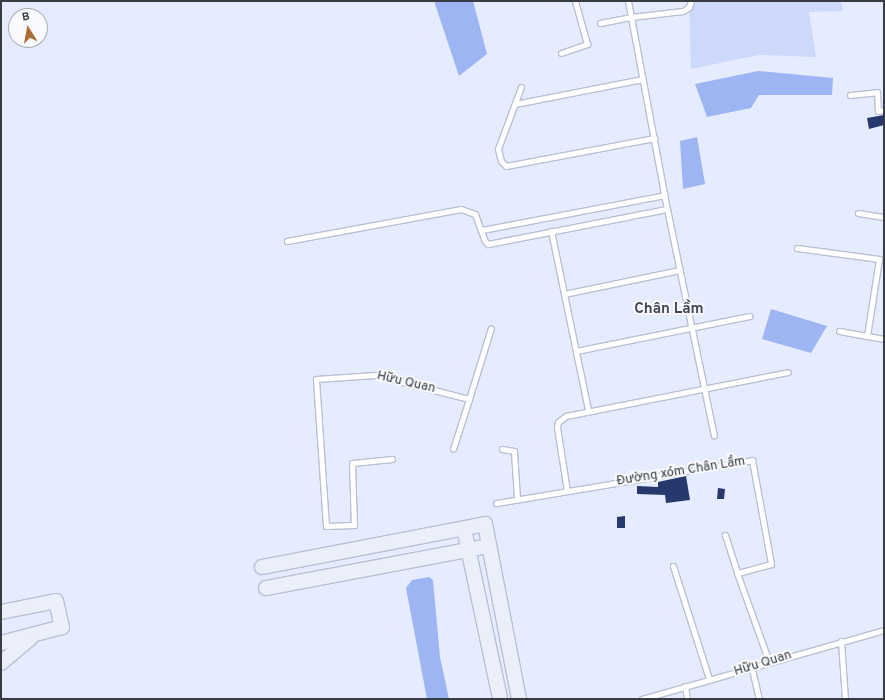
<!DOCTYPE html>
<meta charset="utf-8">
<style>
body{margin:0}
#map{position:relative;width:885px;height:700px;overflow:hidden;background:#e5ecff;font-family:Overpass,sans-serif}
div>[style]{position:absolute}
.green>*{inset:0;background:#ccd9fa}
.water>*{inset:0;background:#9eb5f4}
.building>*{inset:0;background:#27386d}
.roads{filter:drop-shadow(1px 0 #b9c0d2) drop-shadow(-1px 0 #b9c0d2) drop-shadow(0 1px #b9c0d2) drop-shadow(0 -1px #b9c0d2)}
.lane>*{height:5px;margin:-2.5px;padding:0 2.5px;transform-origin:2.5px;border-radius:2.5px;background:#fff}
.secondary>*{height:14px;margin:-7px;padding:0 7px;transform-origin:7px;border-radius:7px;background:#ebeffa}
span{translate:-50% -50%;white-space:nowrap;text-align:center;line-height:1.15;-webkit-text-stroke:4px #f8fafd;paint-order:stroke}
.street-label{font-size:13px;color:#3a3c44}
.quarter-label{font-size:15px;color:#424857;font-weight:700}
.frame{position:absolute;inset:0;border:2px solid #3a3c44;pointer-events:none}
.north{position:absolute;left:8px;top:8px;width:40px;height:40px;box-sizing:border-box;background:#f8fafd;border:1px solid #acaeb3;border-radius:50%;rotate:349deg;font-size:11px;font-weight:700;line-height:16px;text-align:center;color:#3a3c44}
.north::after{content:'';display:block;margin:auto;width:14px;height:18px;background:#ac6c35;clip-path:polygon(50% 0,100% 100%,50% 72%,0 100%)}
</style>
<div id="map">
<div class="green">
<div style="clip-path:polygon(689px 1px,841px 1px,843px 11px,809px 12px,816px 57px,759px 55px,691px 69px)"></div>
</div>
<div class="water">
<div style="clip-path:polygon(434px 1px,473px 1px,487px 54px,459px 76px)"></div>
<div style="clip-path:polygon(758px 71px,833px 78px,832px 95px,759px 95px,751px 108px,707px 117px,695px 84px)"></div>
<div style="clip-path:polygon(697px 137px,705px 184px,683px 189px,680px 141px)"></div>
<div style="clip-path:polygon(771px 309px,827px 326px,811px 353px,762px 339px)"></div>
<div style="clip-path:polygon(429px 577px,433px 580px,440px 657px,449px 699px,427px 699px,406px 588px,412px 580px)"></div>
</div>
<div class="building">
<div style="clip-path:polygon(884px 115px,884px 125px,869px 129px,867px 118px)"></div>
<div style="clip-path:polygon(686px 476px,690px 500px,666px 503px,665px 495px,637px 494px,637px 486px,658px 487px,658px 482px)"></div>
<div style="clip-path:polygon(718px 488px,725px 489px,724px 499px,717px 499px)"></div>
<div style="clip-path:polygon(625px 516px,625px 528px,617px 528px,617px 517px)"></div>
</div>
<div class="roads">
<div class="lane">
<div style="left:628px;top:1px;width:16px;rotate:79deg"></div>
<div style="left:631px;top:17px;width:52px;rotate:-6.6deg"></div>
<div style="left:683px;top:11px;width:7px;rotate:-34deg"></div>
<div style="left:689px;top:7px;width:6px;rotate:-72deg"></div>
<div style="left:600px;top:23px;width:32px;rotate:-11deg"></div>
<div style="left:631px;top:17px;width:195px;rotate:79.4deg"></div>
<div style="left:561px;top:53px;width:28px;rotate:-19deg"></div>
<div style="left:587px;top:44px;width:45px;rotate:-105.6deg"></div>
<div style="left:521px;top:87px;width:66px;rotate:110.4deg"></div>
<div style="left:498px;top:149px;width:12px;rotate:76deg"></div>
<div style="left:501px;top:161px;width:7px;rotate:45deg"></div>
<div style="left:506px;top:166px;width:151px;rotate:-10.7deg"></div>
<div style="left:850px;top:95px;width:27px;rotate:-6deg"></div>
<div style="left:877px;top:92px;width:19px;rotate:87deg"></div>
<div style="left:878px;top:111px;width:6px;rotate:-9deg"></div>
<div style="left:515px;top:104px;width:130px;rotate:-11.1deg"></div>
<div style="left:858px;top:213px;width:26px;rotate:9deg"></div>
<div style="left:482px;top:230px;width:186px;rotate:-10.8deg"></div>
<div style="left:551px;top:231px;width:183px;rotate:78.3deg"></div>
<div style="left:287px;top:241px;width:177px;rotate:-10.4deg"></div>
<div style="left:461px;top:209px;width:15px;rotate:20deg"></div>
<div style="left:475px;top:214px;width:29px;rotate:70deg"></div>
<div style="left:485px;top:241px;width:4px;rotate:45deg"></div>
<div style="left:488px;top:244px;width:182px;rotate:-11.1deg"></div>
<div style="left:667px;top:209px;width:231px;rotate:78.3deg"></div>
<div style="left:797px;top:248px;width:83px;rotate:7.6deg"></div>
<div style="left:879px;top:259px;width:78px;rotate:98.9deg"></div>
<div style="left:564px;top:294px;width:118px;rotate:-11.7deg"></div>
<div style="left:839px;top:331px;width:46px;rotate:10.1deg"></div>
<div style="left:576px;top:351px;width:177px;rotate:-11.4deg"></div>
<div style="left:469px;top:399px;width:74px;rotate:-72.8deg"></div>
<div style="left:502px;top:449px;width:12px;rotate:9deg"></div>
<div style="left:514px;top:451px;width:48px;rotate:86.4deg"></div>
<div style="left:392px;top:459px;width:40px;rotate:174.3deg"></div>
<div style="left:352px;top:463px;width:62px;rotate:88.2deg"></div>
<div style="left:354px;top:525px;width:28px;rotate:178deg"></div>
<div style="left:326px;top:526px;width:147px;rotate:-93.9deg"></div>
<div style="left:316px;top:379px;width:59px;rotate:-3.9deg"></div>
<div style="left:375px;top:375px;width:97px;rotate:14.3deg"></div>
<div style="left:469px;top:399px;width:52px;rotate:107.7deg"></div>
<div style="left:567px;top:491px;width:65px;rotate:-98.9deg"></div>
<div style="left:557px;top:427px;width:5px;rotate:-79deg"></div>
<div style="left:558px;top:422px;width:10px;rotate:-37deg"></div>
<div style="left:566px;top:416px;width:226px;rotate:-11.2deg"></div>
<div style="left:496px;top:503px;width:260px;rotate:-9.5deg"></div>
<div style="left:752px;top:460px;width:106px;rotate:79.6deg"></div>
<div style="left:771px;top:564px;width:35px;rotate:165deg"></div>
<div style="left:737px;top:573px;width:95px;rotate:70.2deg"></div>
<div style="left:725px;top:535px;width:40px;rotate:72deg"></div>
<div style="left:673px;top:566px;width:119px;rotate:72.3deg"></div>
<div style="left:841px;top:641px;width:58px;rotate:86.1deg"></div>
<div style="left:752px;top:669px;width:31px;rotate:77deg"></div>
<div style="left:685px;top:686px;width:13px;rotate:81deg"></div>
<div style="left:642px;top:699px;width:252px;rotate:-15.9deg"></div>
</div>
<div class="secondary">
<div style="left:464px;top:529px;width:174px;rotate:78deg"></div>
<div style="left:262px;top:567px;width:227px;rotate:-10.9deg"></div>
<div style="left:485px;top:524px;width:178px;rotate:79deg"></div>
<div style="left:266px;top:588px;width:227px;rotate:-10.7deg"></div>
<div style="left:1px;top:612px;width:56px;rotate:-11.3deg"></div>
<div style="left:56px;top:601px;width:27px;rotate:77deg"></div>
<div style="left:62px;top:627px;width:63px;rotate:165.3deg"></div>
<div style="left:1px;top:663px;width:39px;rotate:-40deg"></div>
</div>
</div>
<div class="street-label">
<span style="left:406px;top:383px;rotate:13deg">Hữu Quan</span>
<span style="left:681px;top:472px;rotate:-9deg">Đường xóm Chân Lầm</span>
<span style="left:763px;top:664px;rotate:-17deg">Hữu Quan</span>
</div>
<div class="quarter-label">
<span style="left:669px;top:310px">Chân Lầm</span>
</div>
<div class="frame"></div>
<div class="north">B</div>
</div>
